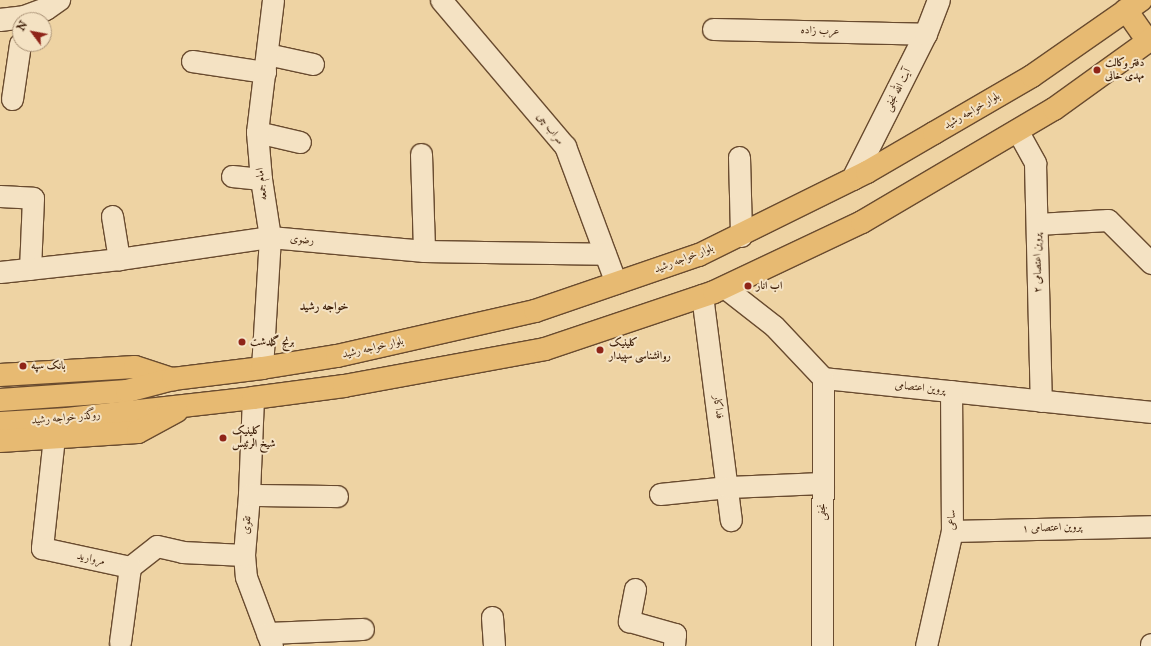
<!DOCTYPE html>
<meta charset="utf-8">
<style>
body{margin:0}
#map{position:relative;width:1151px;height:646px;overflow:hidden;background:#eed3a3;font-family:"IM FELL Great Primer",Amiri,serif}
div>[style]{position:absolute}
.roads{filter:drop-shadow(1px 0 #694b2f) drop-shadow(-1px 0 #694b2f) drop-shadow(0 1px #694b2f) drop-shadow(0 -1px #694b2f)}
.street>*{height:21px;margin:-10.5px;padding:0 10.5px;transform-origin:10.5px;border-radius:10.5px;background:#f4e2c3}
.secondary>*{height:22px;margin:-11px;padding:0 11px;transform-origin:11px;border-radius:11px;background:#f4e2c3}
.primary>*{height:22px;margin:-11px;padding:0 11px;transform-origin:11px;border-radius:11px;background:#e7ba72}
.dots>*{width:11px;height:11px;translate:-50% -50%;box-sizing:border-box;border:2px solid #f4e2c3;border-radius:50%}
span{translate:-50% -50%;white-space:nowrap;text-align:center;line-height:1.15;-webkit-text-stroke:4px #f4e2c3;paint-order:stroke}
.street-label{font-size:11px;color:#3d1e08}
.poi-label{font-size:11px;color:#3d1e08;font-weight:700}
.left{translate:0 -50%;text-align:left}
.neighbourhood-label{font-size:12px;color:#3d1e08;font-weight:700}
.north{position:absolute;left:12px;top:12px;width:40px;height:40px;box-sizing:border-box;background:#f4e2c3;border:1px solid #ab9478;border-radius:50%;rotate:302deg;font-size:11px;font-weight:700;line-height:16px;text-align:center;color:#3d1e08}
.north::after{content:'';display:block;margin:auto;width:14px;height:18px;background:#8f2418;clip-path:polygon(50% 0,100% 100%,50% 72%,0 100%)}
</style>
<div id="map">
<div class="roads">
<div class="street">
<div style="left:441px;top:0;width:192px;rotate:49.7deg"></div>
<div style="left:565px;top:146px;width:146px;rotate:69.6deg"></div>
<div style="left:713px;top:29px;width:213px;rotate:1.3deg"></div>
<div style="left:267px;top:54px;width:47px;rotate:12.3deg"></div>
<div style="left:192px;top:61px;width:74px;rotate:8.6deg"></div>
<div style="left:12px;top:99px;width:56px;rotate:-81.7deg"></div>
<div style="left:1017px;top:130px;width:38px;rotate:61deg"></div>
<div style="left:1035px;top:163px;width:238px;rotate:88.6deg"></div>
<div style="left:257px;top:132px;width:44px;rotate:13.1deg"></div>
<div style="left:421px;top:154px;width:97px;rotate:88.2deg"></div>
<div style="left:739px;top:157px;width:79px;rotate:88.5deg"></div>
<div style="left:232px;top:176px;width:29px;rotate:6deg"></div>
<div style="left:0;top:196px;width:33px;rotate:3deg"></div>
<div style="left:33px;top:198px;width:71px;rotate:92.4deg"></div>
<div style="left:112px;top:216px;width:44px;rotate:80.8deg"></div>
<div style="left:1037px;top:224px;width:71px;rotate:-3.2deg"></div>
<div style="left:1108px;top:220px;width:61px;rotate:45deg"></div>
<div style="left:0;top:272px;width:120px;rotate:-6.2deg"></div>
<div style="left:119px;top:259px;width:153px;rotate:-8.3deg"></div>
<div style="left:270px;top:237px;width:155px;rotate:5.2deg"></div>
<div style="left:424px;top:251px;width:181px;rotate:0.9deg"></div>
<div style="left:724px;top:287px;width:63px;rotate:38deg"></div>
<div style="left:774px;top:326px;width:71px;rotate:46.7deg"></div>
<div style="left:823px;top:378px;width:330px;rotate:5.9deg"></div>
<div style="left:702px;top:295px;width:227px;rotate:82.7deg"></div>
<div style="left:262px;top:368px;width:131px;rotate:-86.5deg"></div>
<div style="left:270px;top:237px;width:59px;rotate:-98.8deg"></div>
<div style="left:261px;top:179px;width:47px;rotate:-94.9deg"></div>
<div style="left:257px;top:132px;width:133px;rotate:-83.1deg"></div>
<div style="left:253px;top:398px;width:97px;rotate:92.4deg"></div>
<div style="left:249px;top:495px;width:60px;rotate:94.8deg"></div>
<div style="left:244px;top:555px;width:22px;rotate:85deg"></div>
<div style="left:246px;top:577px;width:74px;rotate:69.4deg"></div>
<div style="left:54px;top:437px;width:112px;rotate:96.2deg"></div>
<div style="left:42px;top:548px;width:90px;rotate:12.2deg"></div>
<div style="left:130px;top:567px;width:34px;rotate:-38deg"></div>
<div style="left:157px;top:546px;width:26px;rotate:13deg"></div>
<div style="left:182px;top:552px;width:62px;rotate:2.8deg"></div>
<div style="left:660px;top:494px;width:68px;rotate:-5.9deg"></div>
<div style="left:728px;top:487px;width:95px;rotate:-2.4deg"></div>
<div style="left:249px;top:495px;width:88px;rotate:0.7deg"></div>
<div style="left:952px;top:531px;width:199px;rotate:-1.4deg"></div>
<div style="left:635px;top:589px;width:33px;rotate:101deg"></div>
<div style="left:629px;top:621px;width:48px;rotate:15.8deg"></div>
<div style="left:675px;top:634px;width:12px;rotate:95deg"></div>
<div style="left:492px;top:617px;width:29px;rotate:86deg"></div>
<div style="left:267px;top:633px;width:96px;rotate:-2.4deg"></div>
<div style="left:120px;top:642px;width:76px;rotate:-82.4deg"></div>
<div style="left:822px;top:646px;width:268px;rotate:-89.8deg"></div>
<div style="left:926px;top:646px;width:118px;rotate:-77.3deg"></div>
<div style="left:952px;top:531px;width:140px;rotate:-90.4deg"></div>
<div style="left:1151px;top:646px;width:2px;rotate:-90deg"></div>
</div>
<div class="secondary">
<div style="left:0;top:20px;width:24px;rotate:-7deg"></div>
<div style="left:24px;top:17px;width:23px;rotate:-20deg"></div>
<div style="left:46px;top:9px;width:16px;rotate:-35deg"></div>
<div style="left:853px;top:179px;width:162px;rotate:-63.3deg"></div>
<div style="left:926px;top:34px;width:36px;rotate:-69deg"></div>
</div>
<div class="primary">
<div style="left:1126px;top:10px;width:38px;rotate:55deg"></div>
<div style="left:0;top:375px;width:135px;rotate:-3.4deg"></div>
<div style="left:135px;top:367px;width:40px;rotate:18deg"></div>
<div style="left:0;top:400px;width:127px;rotate:-4.1deg"></div>
<div style="left:127px;top:391px;width:48px;rotate:-14.6deg"></div>
<div style="left:173px;top:379px;width:90px;rotate:-7deg"></div>
<div style="left:262px;top:368px;width:76px;rotate:-9.1deg"></div>
<div style="left:337px;top:356px;width:203px;rotate:-12.8deg"></div>
<div style="left:535px;top:311px;width:173px;rotate:-18.9deg"></div>
<div style="left:699px;top:255px;width:187px;rotate:-26.3deg"></div>
<div style="left:867px;top:172px;width:78px;rotate:-30.2deg"></div>
<div style="left:934px;top:133px;width:113px;rotate:-30.2deg"></div>
<div style="left:1032px;top:76px;width:133px;rotate:-34.9deg"></div>
<div style="left:0;top:423px;width:67px;rotate:-3.4deg"></div>
<div style="left:67px;top:419px;width:187px;rotate:-6.4deg"></div>
<div style="left:253px;top:398px;width:92px;rotate:-7.5deg"></div>
<div style="left:344px;top:386px;width:204px;rotate:-10.4deg"></div>
<div style="left:545px;top:349px;width:178px;rotate:-18.6deg"></div>
<div style="left:714px;top:292px;width:164px;rotate:-25.3deg"></div>
<div style="left:862px;top:222px;width:223px;rotate:-30.5deg"></div>
<div style="left:1054px;top:109px;width:120px;rotate:-35.8deg"></div>
<div style="left:0;top:441px;width:138px;rotate:-3.7deg"></div>
<div style="left:138px;top:432px;width:44px;rotate:-28.3deg"></div>
</div>
</div>
<div class="dots">
<div style="left:1097px;top:70px;background:#8f2418"></div>
<div style="left:748px;top:286px;background:#8f2418"></div>
<div style="left:242px;top:342px;background:#8f2418"></div>
<div style="left:600px;top:350px;background:#8f2418"></div>
<div style="left:23px;top:366px;background:#8f2418"></div>
<div style="left:223px;top:438px;background:#8f2418"></div>
</div>
<div class="street-label">
<span style="left:820px;top:31px;rotate:2deg">عرب زاده</span>
<span style="left:898px;top:90px;rotate:-63deg">آیت الله نجفی</span>
<span style="left:972px;top:111px;rotate:-30deg">بلوار خواجه رشید</span>
<span style="left:550px;top:129px;rotate:51deg">سراب چی</span>
<span style="left:262px;top:184px;rotate:-97deg">امام جمعه</span>
<span style="left:302px;top:240px;rotate:5deg">رضوی</span>
<span style="left:684px;top:259px;rotate:-21deg">بلوار خواجه رشید</span>
<span style="left:1038px;top:263px;rotate:-91deg">پروین اعتصامی ۲</span>
<span style="left:373px;top:348px;rotate:-13deg">بلوار خواجه رشید</span>
<span style="left:920px;top:388px;rotate:6deg">پروین اعتصامی</span>
<span style="left:718px;top:407px;rotate:82deg">فداکار</span>
<span style="left:66px;top:418px;rotate:-5deg">روگذر خواجه رشید</span>
<span style="left:822px;top:512px;rotate:-90deg">نجفی</span>
<span style="left:952px;top:520px;rotate:-89deg">ساعی</span>
<span style="left:247px;top:525px;rotate:-85deg">تقوی</span>
<span style="left:1052px;top:528px;rotate:-2deg">پروین اعتصامی ۱</span>
<span style="left:91px;top:559px;rotate:12deg">مروارید</span>
</div>
<div class="poi-label">
<span class="left" style="left:1105px;top:70px">دفتر وکالت<br>مهدی خانی</span>
<span class="left" style="left:756px;top:286px">اب انار</span>
<span class="left" style="left:250px;top:342px">برنج گلدشت</span>
<span class="left" style="left:609px;top:350px">کلینیک<br>روانشناسی سپیدار</span>
<span class="left" style="left:31px;top:366px">بانک سپه</span>
<span class="left" style="left:232px;top:438px">کلینیک<br>شیخ الرئیس</span>
</div>
<div class="neighbourhood-label">
<span style="left:324px;top:307px">خواجه رشید</span>
</div>
<div class="north">N</div>
</div>
